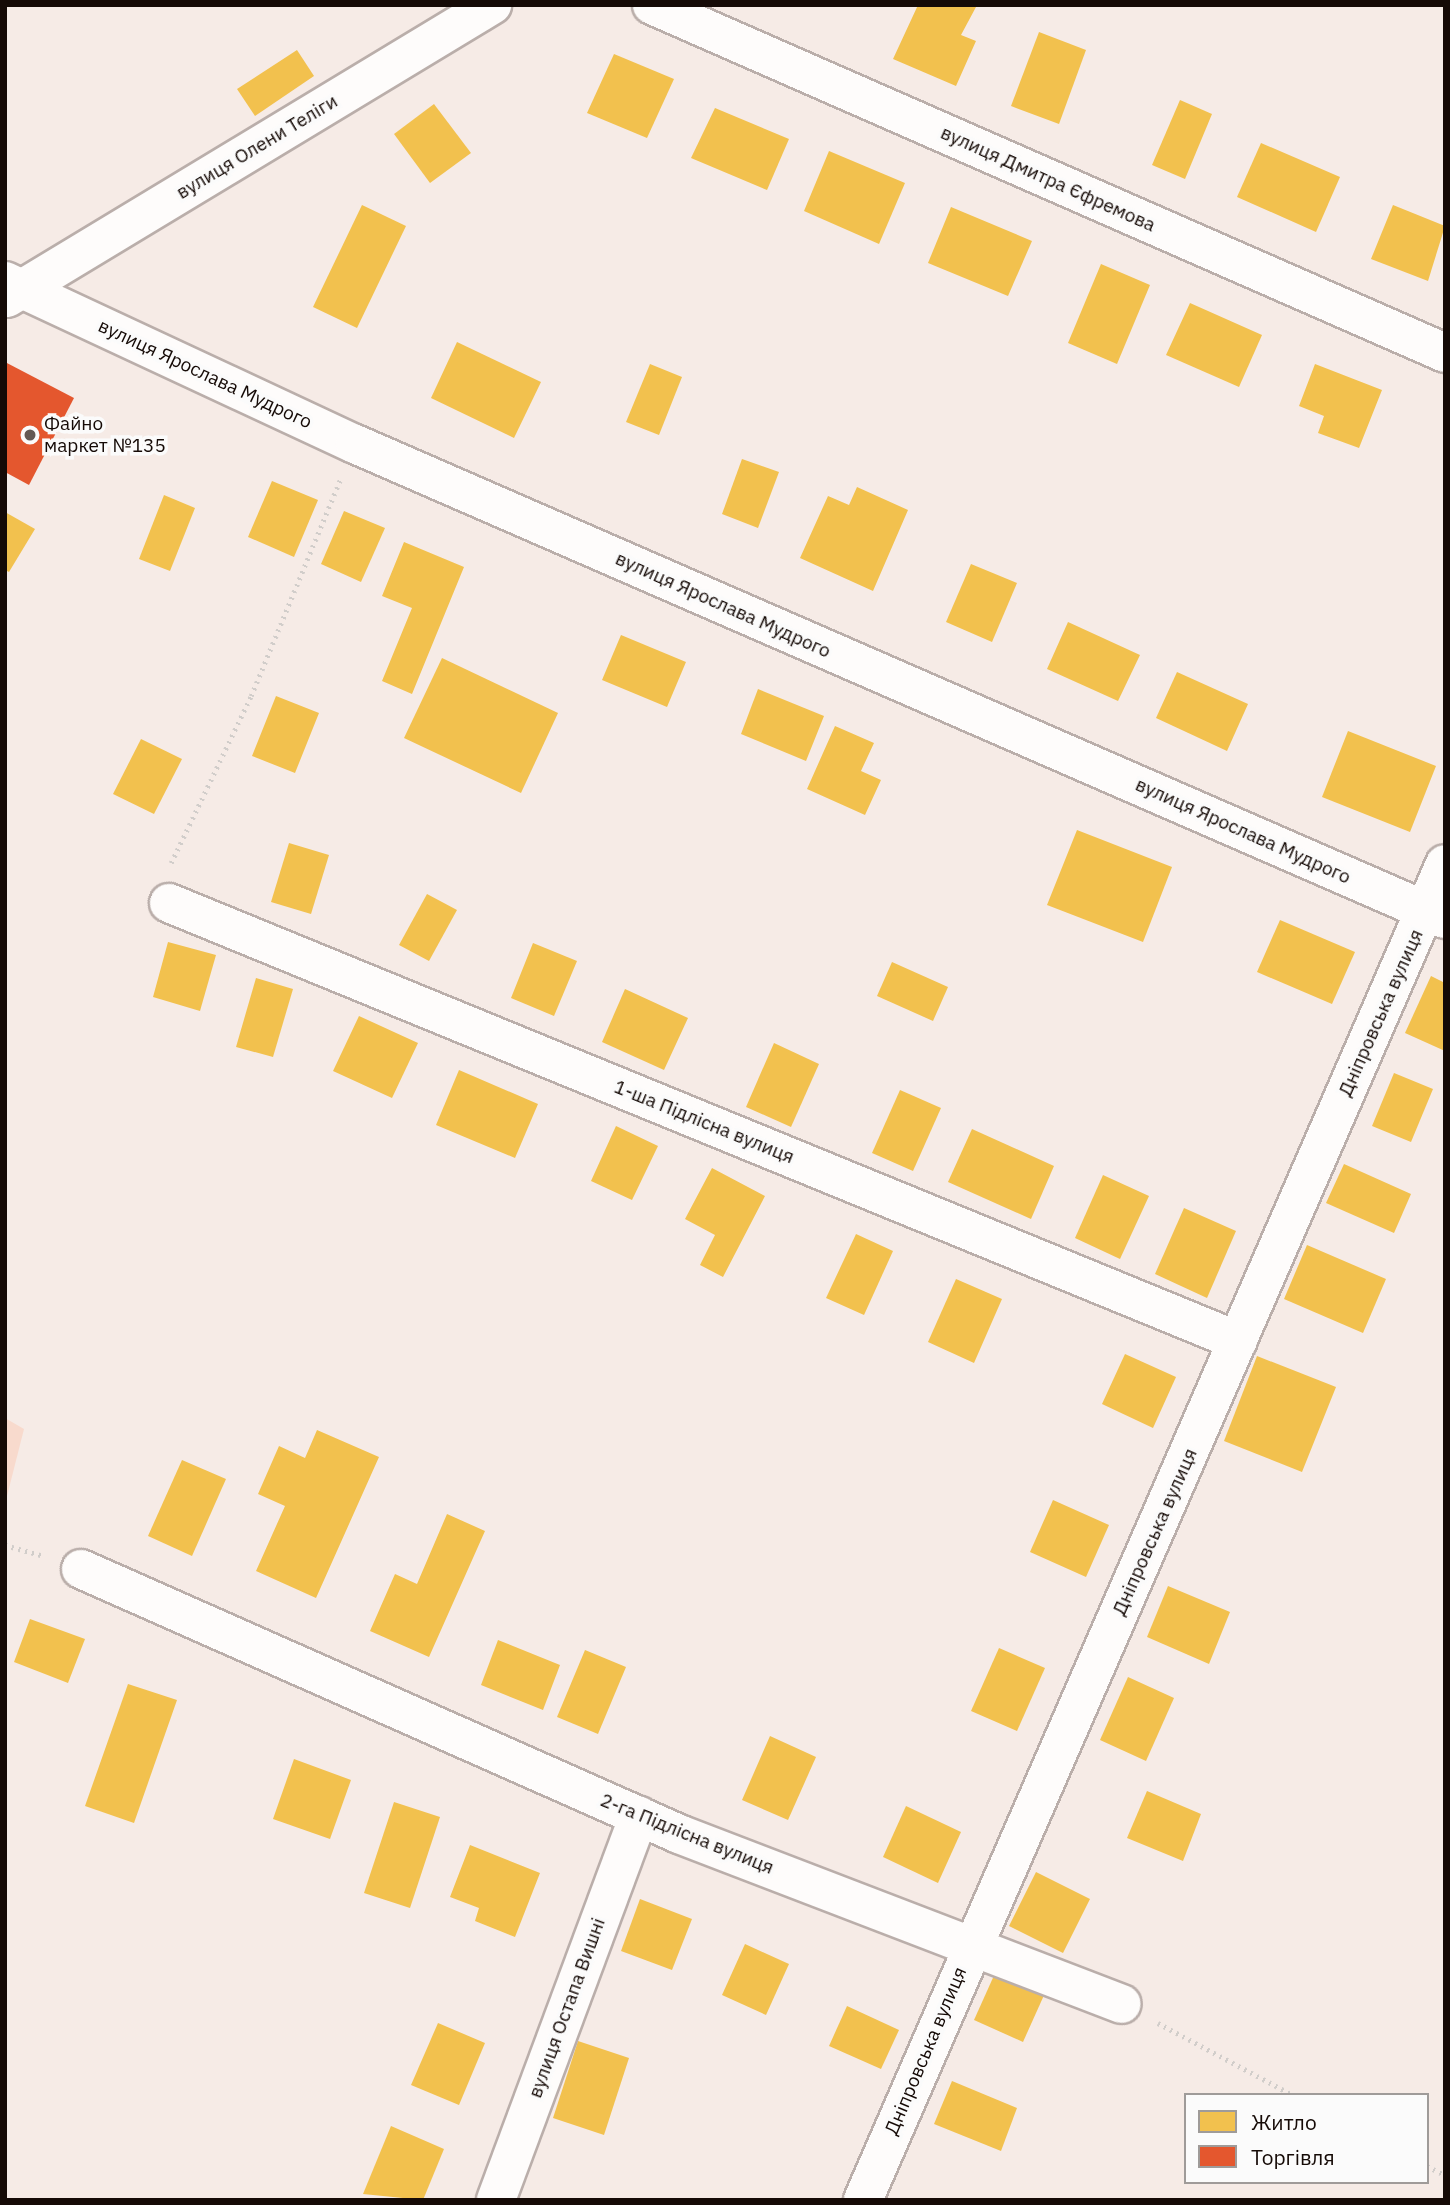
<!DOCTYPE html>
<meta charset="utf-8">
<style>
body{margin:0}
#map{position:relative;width:1450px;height:2205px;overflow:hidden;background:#f6ebe6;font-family:"IBM Plex Sans",sans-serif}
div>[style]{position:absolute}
.green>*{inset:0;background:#f8dacd}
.homes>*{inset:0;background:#f2c14e}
.shops>*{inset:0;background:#e4572e}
.path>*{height:4.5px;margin-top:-2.25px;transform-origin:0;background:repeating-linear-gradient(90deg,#d1cdca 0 2px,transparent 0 7px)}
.roads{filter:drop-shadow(2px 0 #baaeaa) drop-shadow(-2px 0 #baaeaa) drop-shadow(0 2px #baaeaa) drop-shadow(0 -2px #baaeaa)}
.minor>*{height:38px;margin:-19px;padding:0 19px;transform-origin:19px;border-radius:19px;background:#fefcfb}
.dots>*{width:19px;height:19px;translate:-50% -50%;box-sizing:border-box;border:4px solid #fbfbfb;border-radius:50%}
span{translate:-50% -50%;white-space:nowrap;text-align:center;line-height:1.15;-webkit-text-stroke:7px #fbfbfb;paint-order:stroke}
.street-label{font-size:19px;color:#150a06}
.poi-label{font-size:19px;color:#150a06}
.left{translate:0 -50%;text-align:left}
.frame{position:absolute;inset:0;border:7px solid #150a06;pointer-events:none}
.legend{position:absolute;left:1184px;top:2093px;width:245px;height:91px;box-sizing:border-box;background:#fbfbfb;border:2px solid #9f9b99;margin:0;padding:9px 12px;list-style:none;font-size:21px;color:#150a06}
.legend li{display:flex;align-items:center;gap:14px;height:35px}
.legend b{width:35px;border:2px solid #9f9b99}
</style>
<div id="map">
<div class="green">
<div style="clip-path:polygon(5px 1418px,24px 1429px,5px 1504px)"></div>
</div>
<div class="homes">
<div style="clip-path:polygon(918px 5px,976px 7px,961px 35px,976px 41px,956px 86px,893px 59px)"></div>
<div style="clip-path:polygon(1039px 32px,1086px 50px,1059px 124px,1011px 106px)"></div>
<div style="clip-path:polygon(297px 50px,314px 76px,255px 116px,237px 89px)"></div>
<div style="clip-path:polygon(614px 54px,674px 79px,647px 138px,587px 113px)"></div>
<div style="clip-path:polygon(1180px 100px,1212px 114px,1185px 179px,1152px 165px)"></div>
<div style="clip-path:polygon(434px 104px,471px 153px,430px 183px,394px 134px)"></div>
<div style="clip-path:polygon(715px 108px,789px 139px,767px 190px,691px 158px)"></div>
<div style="clip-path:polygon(1261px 143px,1340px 177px,1316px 232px,1237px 197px)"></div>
<div style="clip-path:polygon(829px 151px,905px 183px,879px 244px,804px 211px)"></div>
<div style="clip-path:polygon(362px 205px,406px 226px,357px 328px,313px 307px)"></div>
<div style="clip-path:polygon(1393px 205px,1445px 226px,1428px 281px,1371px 259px)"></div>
<div style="clip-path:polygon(951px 207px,1032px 241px,1008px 296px,928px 263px)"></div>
<div style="clip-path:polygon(1101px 264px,1150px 285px,1117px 364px,1068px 343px)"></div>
<div style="clip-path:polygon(1190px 303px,1262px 335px,1239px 387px,1166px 355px)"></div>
<div style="clip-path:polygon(457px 342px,541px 382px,514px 438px,431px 398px)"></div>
<div style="clip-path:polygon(650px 364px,682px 377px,659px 435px,626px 422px)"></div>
<div style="clip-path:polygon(1315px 364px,1382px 390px,1359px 448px,1318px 433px,1324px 416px,1299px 406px)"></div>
<div style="clip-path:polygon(742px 459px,779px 472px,758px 528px,722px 514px)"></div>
<div style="clip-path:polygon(272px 481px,318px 500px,294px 557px,248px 537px)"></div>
<div style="clip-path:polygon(857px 487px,908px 510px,873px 591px,800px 558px,828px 496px,849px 505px)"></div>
<div style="clip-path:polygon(164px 495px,195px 508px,170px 571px,139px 559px)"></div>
<div style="clip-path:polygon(344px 511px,385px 528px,361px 582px,321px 564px)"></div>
<div style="clip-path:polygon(5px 512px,35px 529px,9px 572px,5px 570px)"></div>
<div style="clip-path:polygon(404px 542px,464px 567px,412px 694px,382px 681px,412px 608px,382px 596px)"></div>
<div style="clip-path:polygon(971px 564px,1017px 583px,992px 642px,946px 622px)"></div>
<div style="clip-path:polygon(1068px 622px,1140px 655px,1118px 701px,1047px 669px)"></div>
<div style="clip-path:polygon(621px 635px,686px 662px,667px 707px,602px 680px)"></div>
<div style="clip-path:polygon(442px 658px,558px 713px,521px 793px,404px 738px)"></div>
<div style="clip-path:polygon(1177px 672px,1248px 704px,1227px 751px,1156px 718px)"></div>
<div style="clip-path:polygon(758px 689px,824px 716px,806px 761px,741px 734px)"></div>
<div style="clip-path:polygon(276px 696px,319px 713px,295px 773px,252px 756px)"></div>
<div style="clip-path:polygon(835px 726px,874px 743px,861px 771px,881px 780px,865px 815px,807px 789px)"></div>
<div style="clip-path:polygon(1348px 731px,1436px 766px,1410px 832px,1322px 797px)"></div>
<div style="clip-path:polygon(141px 739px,182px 759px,154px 814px,113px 794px)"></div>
<div style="clip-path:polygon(1077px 830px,1172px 867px,1143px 942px,1047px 905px)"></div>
<div style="clip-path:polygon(289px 843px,329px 855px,311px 914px,271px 902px)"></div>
<div style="clip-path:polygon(427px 894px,457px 910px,429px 961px,399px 945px)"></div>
<div style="clip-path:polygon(1280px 920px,1355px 952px,1332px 1004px,1257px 972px)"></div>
<div style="clip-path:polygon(168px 942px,216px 955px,200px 1011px,153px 997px)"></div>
<div style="clip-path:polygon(533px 943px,577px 961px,554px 1016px,511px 998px)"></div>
<div style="clip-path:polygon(892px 962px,948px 987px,933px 1021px,877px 996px)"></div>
<div style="clip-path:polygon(1431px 976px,1445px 983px,1445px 1051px,1405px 1033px)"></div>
<div style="clip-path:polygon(256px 978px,293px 989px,273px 1057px,236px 1047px)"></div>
<div style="clip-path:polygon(625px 989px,688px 1018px,664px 1070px,602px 1042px)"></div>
<div style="clip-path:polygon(359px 1016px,418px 1043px,392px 1098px,333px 1071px)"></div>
<div style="clip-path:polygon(774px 1043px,819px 1064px,791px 1127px,746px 1107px)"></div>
<div style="clip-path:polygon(459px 1070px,538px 1104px,515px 1158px,436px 1125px)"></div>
<div style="clip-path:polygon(1394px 1073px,1433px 1089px,1411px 1142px,1372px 1126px)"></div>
<div style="clip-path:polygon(900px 1090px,941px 1108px,913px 1171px,872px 1153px)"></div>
<div style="clip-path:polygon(616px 1126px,658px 1146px,632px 1200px,591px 1181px)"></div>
<div style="clip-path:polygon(972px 1129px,1054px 1166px,1031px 1219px,948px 1182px)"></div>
<div style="clip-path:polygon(1344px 1164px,1411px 1194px,1394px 1233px,1326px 1203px)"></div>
<div style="clip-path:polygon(712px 1168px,765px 1196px,723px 1277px,700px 1265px,715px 1235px,685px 1219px)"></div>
<div style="clip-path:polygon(1103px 1175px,1149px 1196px,1120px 1259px,1075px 1238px)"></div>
<div style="clip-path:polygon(1184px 1208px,1236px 1231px,1207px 1298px,1155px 1274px)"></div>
<div style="clip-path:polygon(856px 1234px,893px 1251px,864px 1315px,826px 1298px)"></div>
<div style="clip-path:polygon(1307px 1245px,1386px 1279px,1363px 1333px,1284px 1299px)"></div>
<div style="clip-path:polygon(956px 1279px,1002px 1299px,974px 1363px,928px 1342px)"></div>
<div style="clip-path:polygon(1125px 1354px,1176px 1377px,1153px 1428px,1102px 1404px)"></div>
<div style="clip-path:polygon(1257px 1356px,1336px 1387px,1302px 1472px,1224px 1441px)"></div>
<div style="clip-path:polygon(317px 1430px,379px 1457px,316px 1598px,256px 1571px,285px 1506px,258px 1494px,279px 1446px,305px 1458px)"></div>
<div style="clip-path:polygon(182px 1460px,226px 1479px,192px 1556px,148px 1536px)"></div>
<div style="clip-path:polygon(1053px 1500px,1109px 1525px,1086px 1577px,1030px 1552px)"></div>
<div style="clip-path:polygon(447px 1514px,485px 1531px,429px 1657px,370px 1631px,395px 1574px,417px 1584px)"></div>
<div style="clip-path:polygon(1168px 1586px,1230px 1612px,1209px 1664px,1147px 1637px)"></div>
<div style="clip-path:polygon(30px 1619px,85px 1639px,68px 1683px,14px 1662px)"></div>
<div style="clip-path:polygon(498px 1640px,560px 1665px,543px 1710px,481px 1685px)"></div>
<div style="clip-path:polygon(999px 1648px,1045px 1668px,1017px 1731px,971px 1711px)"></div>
<div style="clip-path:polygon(585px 1650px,626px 1667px,598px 1734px,557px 1717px)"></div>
<div style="clip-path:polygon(1128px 1677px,1174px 1698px,1146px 1761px,1100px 1740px)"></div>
<div style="clip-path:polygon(128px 1684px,177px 1700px,134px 1823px,85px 1806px)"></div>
<div style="clip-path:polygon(770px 1736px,816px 1757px,788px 1820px,742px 1800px)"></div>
<div style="clip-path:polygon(294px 1759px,351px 1780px,330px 1839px,273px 1819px)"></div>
<div style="clip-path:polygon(1147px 1791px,1201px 1814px,1183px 1861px,1127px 1838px)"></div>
<div style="clip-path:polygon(394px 1802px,440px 1817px,410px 1908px,364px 1893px)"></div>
<div style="clip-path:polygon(906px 1806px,961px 1832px,938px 1883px,883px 1857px)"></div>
<div style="clip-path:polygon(470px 1845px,540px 1873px,515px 1937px,475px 1921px,479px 1908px,450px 1897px)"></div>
<div style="clip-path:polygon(1036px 1872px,1090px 1899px,1063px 1953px,1009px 1926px)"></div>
<div style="clip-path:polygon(640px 1899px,692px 1919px,672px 1970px,621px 1951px)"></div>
<div style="clip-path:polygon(745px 1944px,789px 1964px,766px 2015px,722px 1995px)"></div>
<div style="clip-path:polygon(996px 1971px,1045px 1993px,1023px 2042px,974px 2020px)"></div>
<div style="clip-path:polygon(847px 2006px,899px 2030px,881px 2069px,829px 2046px)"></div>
<div style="clip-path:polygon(438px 2023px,485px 2043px,459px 2105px,411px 2085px)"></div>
<div style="clip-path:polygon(578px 2041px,629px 2058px,604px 2135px,553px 2118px)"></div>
<div style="clip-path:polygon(952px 2081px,1017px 2108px,1001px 2151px,934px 2124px)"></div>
<div style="clip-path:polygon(391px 2126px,444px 2149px,423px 2200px,363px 2194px)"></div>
</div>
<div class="shops">
<div style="clip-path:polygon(5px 362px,74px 398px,29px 485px,5px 472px)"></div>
</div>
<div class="path">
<div style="left:171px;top:863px;width:185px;rotate:-64.4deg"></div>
<div style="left:251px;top:696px;width:234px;rotate:-67.6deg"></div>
<div style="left:5px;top:1545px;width:41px;rotate:15.8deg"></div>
<div style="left:1158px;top:2023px;width:153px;rotate:28.1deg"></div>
<div style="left:1427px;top:2166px;width:20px;rotate:27deg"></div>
</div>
<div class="roads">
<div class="minor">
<div style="left:652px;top:5px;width:866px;rotate:23.69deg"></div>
<div style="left:5px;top:281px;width:386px;rotate:25deg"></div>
<div style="left:355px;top:444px;width:1189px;rotate:23.55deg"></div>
<div style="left:7px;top:298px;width:567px;rotate:-31.14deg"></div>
<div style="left:169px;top:903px;width:1155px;rotate:22.28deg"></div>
<div style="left:81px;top:1569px;width:654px;rotate:23.9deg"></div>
<div style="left:679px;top:1834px;width:474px;rotate:21deg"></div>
<div style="left:496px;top:2200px;width:410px;rotate:-69.6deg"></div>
<div style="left:863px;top:2200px;width:1457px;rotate:-66.46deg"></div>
</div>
</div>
<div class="dots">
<div style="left:30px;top:435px;background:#645954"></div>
</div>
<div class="street-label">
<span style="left:257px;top:147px;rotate:-31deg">вулиця Олени Теліги</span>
<span style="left:1048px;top:179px;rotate:24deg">вулиця Дмитра Єфремова</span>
<span style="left:205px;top:374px;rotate:25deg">вулиця Ярослава Мудрого</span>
<span style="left:723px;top:605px;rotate:24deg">вулиця Ярослава Мудрого</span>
<span style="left:1243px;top:831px;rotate:24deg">вулиця Ярослава Мудрого</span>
<span style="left:1381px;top:1013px;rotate:-66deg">Дніпровська вулиця</span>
<span style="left:704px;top:1122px;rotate:22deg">1-ша Підлісна вулиця</span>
<span style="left:1155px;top:1532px;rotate:-66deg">Дніпровська вулиця</span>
<span style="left:687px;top:1834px;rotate:22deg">2-га Підлісна вулиця</span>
<span style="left:567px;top:2008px;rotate:-70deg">вулиця Остапа Вишні</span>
<span style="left:926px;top:2051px;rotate:-67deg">Дніпровська вулиця</span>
</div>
<div class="poi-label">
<span class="left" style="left:44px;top:435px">Файно<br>маркет №135</span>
</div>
<div class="frame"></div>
<ul class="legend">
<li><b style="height:19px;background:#f2c14e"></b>Житло</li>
<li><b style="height:19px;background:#e4572e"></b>Торгівля</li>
</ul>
</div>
